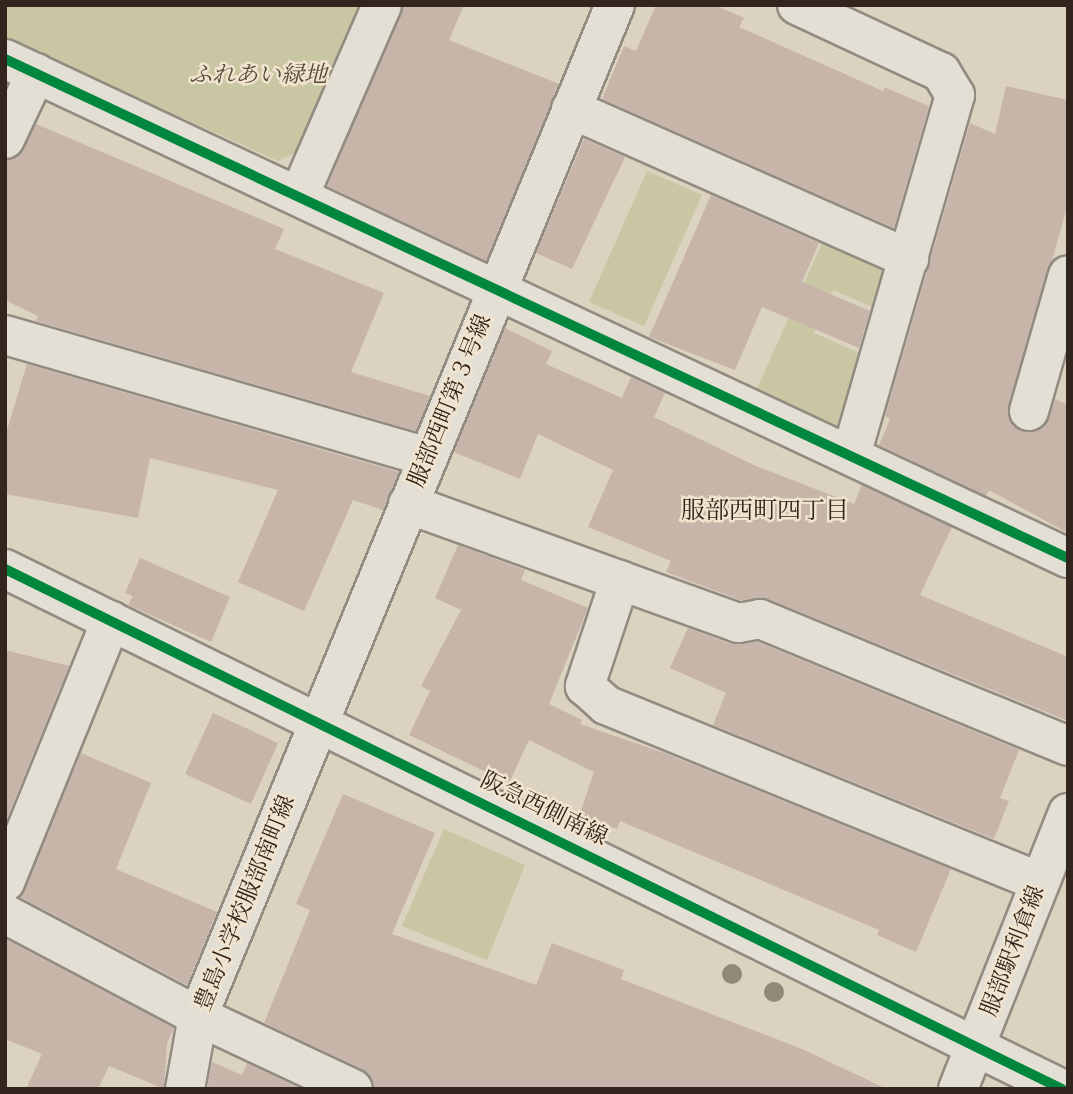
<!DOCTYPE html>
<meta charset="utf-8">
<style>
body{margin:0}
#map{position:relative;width:1073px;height:1094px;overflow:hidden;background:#dcd2c0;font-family:"IM FELL French Canon","Noto Serif JP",serif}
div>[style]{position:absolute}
.green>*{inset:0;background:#c9c6a3}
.building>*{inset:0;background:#c8b5a9}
.roads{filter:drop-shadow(2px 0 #928b80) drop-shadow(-2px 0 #928b80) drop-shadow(0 2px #928b80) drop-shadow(0 -2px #928b80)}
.minor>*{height:38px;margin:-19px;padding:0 19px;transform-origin:19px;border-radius:19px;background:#e4dfd5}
.cycleway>*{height:10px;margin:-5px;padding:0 5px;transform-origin:5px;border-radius:5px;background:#00873e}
.trees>*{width:20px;height:20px;margin:-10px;border-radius:50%;background:#918875}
span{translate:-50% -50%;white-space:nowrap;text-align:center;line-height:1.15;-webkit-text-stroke:5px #f1e4ce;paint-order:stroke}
.park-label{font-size:23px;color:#534b38;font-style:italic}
.street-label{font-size:23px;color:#31251d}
.neighbourhood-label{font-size:24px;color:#31251d}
.frame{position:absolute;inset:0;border:7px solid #31251d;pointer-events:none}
</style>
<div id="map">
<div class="green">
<div style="clip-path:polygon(5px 5px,364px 5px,303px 149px,278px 161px,5px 38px)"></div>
<div style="clip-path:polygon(647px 171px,702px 195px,644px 326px,589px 302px)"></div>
<div style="clip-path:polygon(823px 241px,887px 270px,877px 309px,833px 290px,814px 333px,862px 354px,839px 431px,756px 391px)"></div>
<div style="clip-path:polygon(444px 829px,525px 865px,487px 960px,402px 926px)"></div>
</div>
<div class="building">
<div style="clip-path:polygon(404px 5px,464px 5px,449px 40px,559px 84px,486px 261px,327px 186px)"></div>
<div style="clip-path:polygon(656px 5px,715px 5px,744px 18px,739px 27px,883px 91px,884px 87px,929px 106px,894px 228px,602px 99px,624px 46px,636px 51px)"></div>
<div style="clip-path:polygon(1006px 86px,1068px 100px,1068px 204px,1008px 416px,1014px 427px,1034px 432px,1045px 426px,1055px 399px,1068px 405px,1068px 533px,989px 490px,986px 496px,879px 445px,890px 419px,885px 416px,970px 123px,995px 134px)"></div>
<div style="clip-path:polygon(36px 124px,284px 229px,275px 249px,384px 293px,351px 372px,430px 396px,416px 431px,36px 321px,38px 316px,5px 300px,5px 161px,18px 156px)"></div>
<div style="clip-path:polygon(584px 139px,625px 157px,572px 269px,536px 253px)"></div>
<div style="clip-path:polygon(711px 195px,819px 243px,802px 282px,870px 311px,859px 348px,762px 307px,735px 370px,649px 337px)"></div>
<div style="clip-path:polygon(505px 328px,552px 351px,546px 364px,622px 398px,631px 377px,665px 393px,654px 417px,756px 466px,854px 504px,862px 485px,952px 527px,920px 595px,1068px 657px,1068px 721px,768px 599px,740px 600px,666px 572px,671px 561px,588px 527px,613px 470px,538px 434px,520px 479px,454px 452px)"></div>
<div style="clip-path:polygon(27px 364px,399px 472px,383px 510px,353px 500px,304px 611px,238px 582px,278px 490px,150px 458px,138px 518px,5px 494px,5px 437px)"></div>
<div style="clip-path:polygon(458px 545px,525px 570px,521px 580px,588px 608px,549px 704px,582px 720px,580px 724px,667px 754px,951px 869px,916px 952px,877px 935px,879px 930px,620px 821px,617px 829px,579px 816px,594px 772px,529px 740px,509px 783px,409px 735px,430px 691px,421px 686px,461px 610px,435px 598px)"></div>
<div style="clip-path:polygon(140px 558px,230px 597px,211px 642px,128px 605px,133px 596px,125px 593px)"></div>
<div style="clip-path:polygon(688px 628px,731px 644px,758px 642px,1019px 750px,1000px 798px,1009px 801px,994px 839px,713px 725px,726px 693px,670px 668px)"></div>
<div style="clip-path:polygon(5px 650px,69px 666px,5px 823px)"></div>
<div style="clip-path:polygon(213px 713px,278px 743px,251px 804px,185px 774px)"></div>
<div style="clip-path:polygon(81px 753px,151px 783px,116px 869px,217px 912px,187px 985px,20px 897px)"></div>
<div style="clip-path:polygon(343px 794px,435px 833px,392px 934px,536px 985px,552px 943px,624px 970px,621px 979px,802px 1049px,887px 1089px,375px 1089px,362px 1069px,264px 1023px,310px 910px,296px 904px)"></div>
<div style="clip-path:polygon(5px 939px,174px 1028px,167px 1043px,164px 1089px,109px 1066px,98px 1089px,26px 1089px,42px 1054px,5px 1039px)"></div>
<div style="clip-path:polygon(212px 1062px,242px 1075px,247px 1063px,301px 1089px,207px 1089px)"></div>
</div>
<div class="roads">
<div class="minor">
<div style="left:797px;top:5px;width:159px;rotate:25deg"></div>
<div style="left:941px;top:72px;width:27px;rotate:59deg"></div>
<div style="left:955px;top:95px;width:375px;rotate:106.1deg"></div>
<div style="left:5px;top:59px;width:1174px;rotate:25.15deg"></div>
<div style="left:571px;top:109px;width:370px;rotate:23.9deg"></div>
<div style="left:5px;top:139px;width:73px;rotate:-64.8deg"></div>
<div style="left:299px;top:196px;width:208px;rotate:-66.5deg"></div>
<div style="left:5px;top:335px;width:439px;rotate:16.1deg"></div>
<div style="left:1029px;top:411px;width:141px;rotate:-74deg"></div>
<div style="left:408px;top:504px;width:351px;rotate:19.8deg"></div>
<div style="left:738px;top:623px;width:22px;rotate:-10deg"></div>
<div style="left:760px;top:619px;width:333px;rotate:22.4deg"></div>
<div style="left:5px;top:569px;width:1178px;rotate:26.2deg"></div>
<div style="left:620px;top:580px;width:112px;rotate:108.3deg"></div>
<div style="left:585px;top:686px;width:28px;rotate:42deg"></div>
<div style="left:606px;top:705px;width:469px;rotate:22.2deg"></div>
<div style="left:5px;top:882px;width:282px;rotate:-67.9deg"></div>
<div style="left:5px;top:914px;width:218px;rotate:27.9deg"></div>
<div style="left:198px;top:1016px;width:171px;rotate:25.2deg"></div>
<div style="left:185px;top:1089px;width:74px;rotate:-79.9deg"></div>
<div style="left:198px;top:1016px;width:1094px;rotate:-67.59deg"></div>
<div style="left:958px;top:1089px;width:297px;rotate:-68.3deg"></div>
</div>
</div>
<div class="cycleway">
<div style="left:5px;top:59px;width:1174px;rotate:25.15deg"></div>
<div style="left:5px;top:569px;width:1178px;rotate:26.2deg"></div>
</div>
<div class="trees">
<div style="left:732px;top:974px"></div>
<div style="left:774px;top:992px"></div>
</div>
<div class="park-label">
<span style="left:258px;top:75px">ふれあい緑地</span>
</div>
<div class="street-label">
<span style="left:450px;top:401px;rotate:-68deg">服部西町第３号線</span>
<span style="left:544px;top:809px;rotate:26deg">阪急西側南線</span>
<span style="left:245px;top:903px;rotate:-68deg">豊島小学校服部南町線</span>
<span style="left:1013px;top:951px;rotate:-69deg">服部駅利倉線</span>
</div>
<div class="neighbourhood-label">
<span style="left:765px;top:511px">服部西町四丁目</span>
</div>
<div class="frame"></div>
</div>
